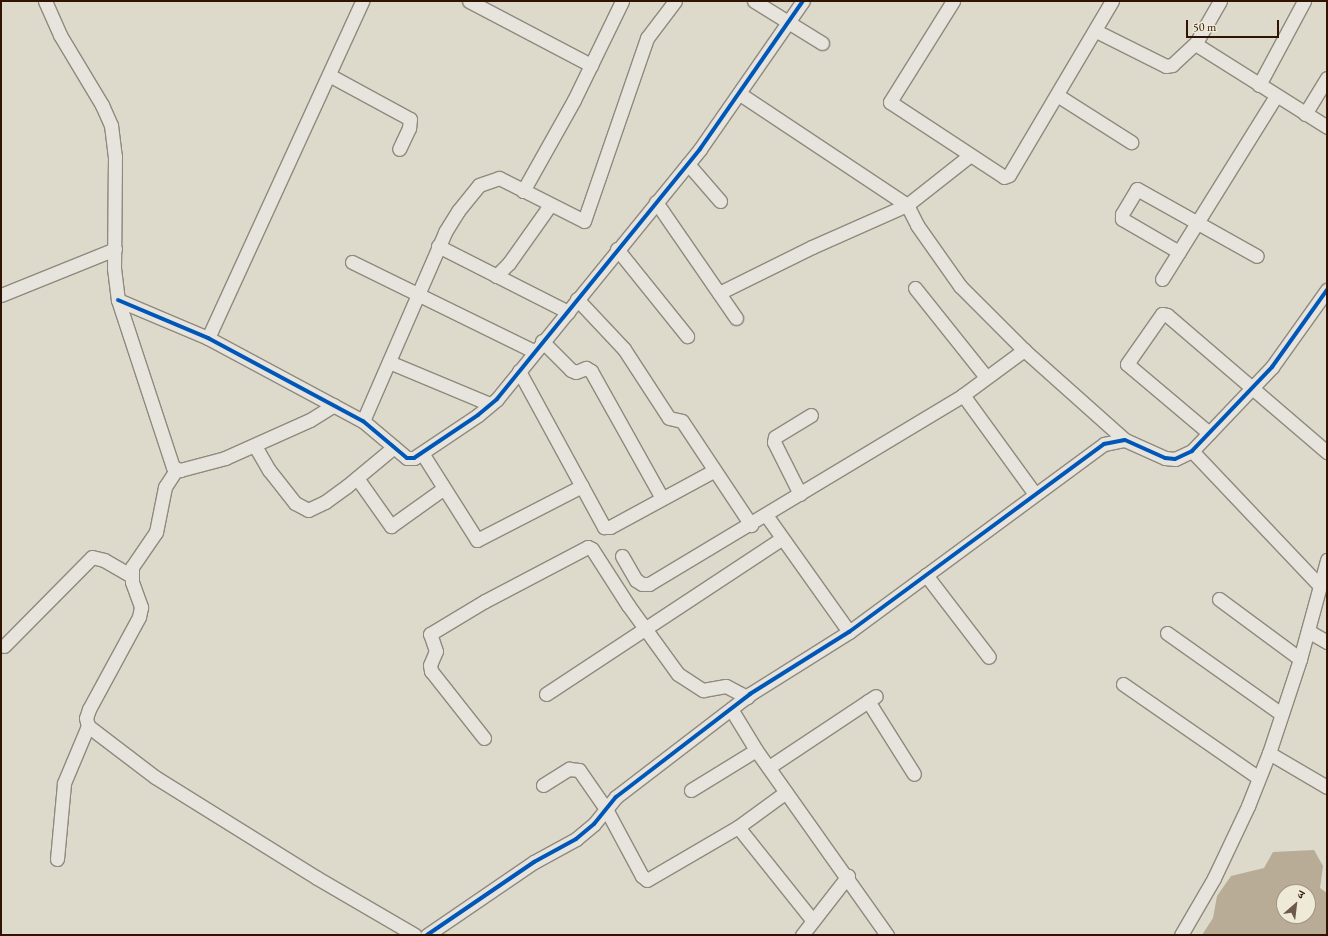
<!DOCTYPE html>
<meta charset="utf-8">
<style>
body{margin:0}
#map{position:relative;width:1328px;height:936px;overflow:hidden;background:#dedacb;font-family:"EB Garamond","Noto Serif Devanagari",serif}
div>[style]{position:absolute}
.water>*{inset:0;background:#b8ac97}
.roads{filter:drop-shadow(1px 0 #8f897f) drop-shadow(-1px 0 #8f897f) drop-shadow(0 1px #8f897f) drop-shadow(0 -1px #8f897f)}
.minor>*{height:13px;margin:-6.5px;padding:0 6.5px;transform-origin:6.5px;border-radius:6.5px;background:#e6e4dc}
.cycleway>*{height:4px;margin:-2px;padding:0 2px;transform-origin:2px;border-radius:2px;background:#0057b8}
span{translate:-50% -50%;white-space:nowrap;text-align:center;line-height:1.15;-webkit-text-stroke:4px #efead8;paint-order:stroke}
.frame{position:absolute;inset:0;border:2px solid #2e1401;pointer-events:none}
.north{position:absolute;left:1276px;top:884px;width:40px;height:40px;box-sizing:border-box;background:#efead8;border:1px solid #a29482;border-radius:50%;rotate:28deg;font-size:11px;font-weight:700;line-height:16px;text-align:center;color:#2e1401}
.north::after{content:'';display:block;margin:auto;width:14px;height:18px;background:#6c5948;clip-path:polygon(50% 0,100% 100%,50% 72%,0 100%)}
.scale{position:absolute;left:1186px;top:20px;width:93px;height:18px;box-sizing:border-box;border:2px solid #2e1401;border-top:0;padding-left:5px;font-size:12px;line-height:14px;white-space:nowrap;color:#2e1401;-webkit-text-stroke:3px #efead8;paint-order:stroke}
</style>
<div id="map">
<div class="water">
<div style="clip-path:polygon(evenodd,1314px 850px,1323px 866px,1320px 888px,1327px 893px,1327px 935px,1202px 935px,1213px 918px,1217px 896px,1231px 876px,1264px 868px,1273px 852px,1314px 850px,1284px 892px,1308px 892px,1308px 916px,1284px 916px,1284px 892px)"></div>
</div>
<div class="roads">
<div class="minor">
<div style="left:45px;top:1px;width:37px;rotate:66deg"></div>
<div style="left:60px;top:35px;width:82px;rotate:59deg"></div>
<div style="left:102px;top:105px;width:22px;rotate:66deg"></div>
<div style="left:111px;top:125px;width:31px;rotate:83deg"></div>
<div style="left:115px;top:156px;width:112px;rotate:90.5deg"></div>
<div style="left:114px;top:268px;width:32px;rotate:83deg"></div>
<div style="left:118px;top:300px;width:176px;rotate:71.8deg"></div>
<div style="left:173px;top:467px;width:8px;rotate:23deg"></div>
<div style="left:180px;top:470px;width:47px;rotate:-14.9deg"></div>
<div style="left:225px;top:458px;width:93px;rotate:-24.1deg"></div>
<div style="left:310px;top:420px;width:28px;rotate:-32deg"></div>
<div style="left:469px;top:1px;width:138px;rotate:27.7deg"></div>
<div style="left:754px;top:1px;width:80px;rotate:31.7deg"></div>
<div style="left:953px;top:1px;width:119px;rotate:122deg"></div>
<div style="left:890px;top:102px;width:136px;rotate:33.3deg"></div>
<div style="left:1004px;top:177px;width:5px;rotate:-22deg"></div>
<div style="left:1009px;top:175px;width:202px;rotate:-59.4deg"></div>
<div style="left:1220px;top:1px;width:46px;rotate:119.9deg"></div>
<div style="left:1197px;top:41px;width:4px;rotate:90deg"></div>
<div style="left:1197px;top:45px;width:154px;rotate:32.2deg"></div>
<div style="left:1096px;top:31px;width:78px;rotate:26.6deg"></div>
<div style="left:1166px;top:66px;width:6px;rotate:-9deg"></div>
<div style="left:1172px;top:65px;width:33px;rotate:-43deg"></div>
<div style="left:329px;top:75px;width:92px;rotate:28.5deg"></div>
<div style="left:410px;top:119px;width:9px;rotate:96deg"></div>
<div style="left:409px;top:128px;width:23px;rotate:115deg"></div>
<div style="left:1259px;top:85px;width:95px;rotate:-61.8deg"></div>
<div style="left:740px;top:94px;width:201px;rotate:33.6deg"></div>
<div style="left:907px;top:205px;width:22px;rotate:63deg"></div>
<div style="left:917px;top:225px;width:75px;rotate:54.8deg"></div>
<div style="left:960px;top:286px;width:91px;rotate:45deg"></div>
<div style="left:1024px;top:350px;width:135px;rotate:41.7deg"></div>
<div style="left:1057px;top:95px;width:88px;rotate:32.4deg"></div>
<div style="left:1305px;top:114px;width:42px;rotate:-58.6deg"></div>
<div style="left:688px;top:164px;width:49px;rotate:49.1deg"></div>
<div style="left:523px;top:191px;width:104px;rotate:-60.7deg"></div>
<div style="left:574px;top:100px;width:110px;rotate:-64.1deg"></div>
<div style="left:656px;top:202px;width:141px;rotate:55.4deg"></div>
<div style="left:438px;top:246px;width:146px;rotate:26.9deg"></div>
<div style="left:617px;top:249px;width:112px;rotate:51.2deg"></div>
<div style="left:1179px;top:252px;width:66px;rotate:-149.9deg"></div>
<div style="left:1122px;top:219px;width:5px;rotate:-90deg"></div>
<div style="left:1122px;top:214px;width:29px;rotate:-59deg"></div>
<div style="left:1137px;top:189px;width:137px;rotate:29.2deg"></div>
<div style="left:352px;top:262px;width:203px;rotate:26.1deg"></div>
<div style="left:496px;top:276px;width:18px;rotate:-45deg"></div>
<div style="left:509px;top:263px;width:71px;rotate:-54.7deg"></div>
<div style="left:1162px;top:279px;width:216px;rotate:-58.1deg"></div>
<div style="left:915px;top:288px;width:114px;rotate:51.4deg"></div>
<div style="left:719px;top:293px;width:104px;rotate:-26.3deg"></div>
<div style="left:812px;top:247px;width:104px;rotate:-23.9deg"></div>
<div style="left:907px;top:205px;width:79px;rotate:-38.3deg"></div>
<div style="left:1px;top:295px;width:123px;rotate:-22deg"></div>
<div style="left:577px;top:299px;width:69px;rotate:46.8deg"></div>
<div style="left:624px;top:349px;width:82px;rotate:56.9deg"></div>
<div style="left:669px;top:418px;width:13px;rotate:13deg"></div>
<div style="left:682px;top:421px;width:125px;rotate:56.4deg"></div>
<div style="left:118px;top:300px;width:98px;rotate:22.9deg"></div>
<div style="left:208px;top:338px;width:176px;rotate:28.2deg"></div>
<div style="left:363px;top:421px;width:57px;rotate:40.1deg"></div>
<div style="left:407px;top:458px;width:7px"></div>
<div style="left:414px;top:458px;width:77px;rotate:-33.9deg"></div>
<div style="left:478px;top:415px;width:25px;rotate:-40deg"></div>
<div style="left:497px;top:399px;width:322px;rotate:-50.9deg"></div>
<div style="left:700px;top:149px;width:180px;rotate:-55.2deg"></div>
<div style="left:208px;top:338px;width:371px;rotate:-65.4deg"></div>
<div style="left:542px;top:341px;width:41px;rotate:45deg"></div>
<div style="left:571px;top:370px;width:5px;rotate:22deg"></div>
<div style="left:576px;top:372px;width:11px;rotate:-22deg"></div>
<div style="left:586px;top:368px;width:6px;rotate:31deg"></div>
<div style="left:591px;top:371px;width:145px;rotate:60.8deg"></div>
<div style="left:389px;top:362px;width:109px;rotate:22.6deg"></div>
<div style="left:519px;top:371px;width:178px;rotate:61.4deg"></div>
<div style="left:604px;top:527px;width:6px"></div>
<div style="left:610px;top:527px;width:117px;rotate:-28.5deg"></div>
<div style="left:963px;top:395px;width:122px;rotate:54deg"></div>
<div style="left:363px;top:421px;width:206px;rotate:-66.5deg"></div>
<div style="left:445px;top:232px;width:25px;rotate:-58deg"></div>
<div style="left:458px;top:211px;width:33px;rotate:-51deg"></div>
<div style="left:479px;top:185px;width:21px;rotate:-19deg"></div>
<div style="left:499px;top:178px;width:95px;rotate:26.8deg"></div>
<div style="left:584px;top:221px;width:194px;rotate:-71deg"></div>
<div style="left:647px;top:38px;width:46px;rotate:-52.9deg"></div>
<div style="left:1209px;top:433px;width:107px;rotate:-139.9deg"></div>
<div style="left:1127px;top:364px;width:61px;rotate:-55deg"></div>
<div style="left:1162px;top:314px;width:5px;rotate:11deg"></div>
<div style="left:1167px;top:315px;width:211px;rotate:40.6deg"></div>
<div style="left:255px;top:446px;width:28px;rotate:60deg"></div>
<div style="left:269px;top:470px;width:42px;rotate:51.8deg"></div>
<div style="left:295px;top:503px;width:15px;rotate:28deg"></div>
<div style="left:308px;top:510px;width:19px;rotate:-25deg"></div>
<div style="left:325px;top:502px;width:27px;rotate:-36deg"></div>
<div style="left:347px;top:486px;width:61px;rotate:-39.7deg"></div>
<div style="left:1192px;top:451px;width:186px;rotate:46.5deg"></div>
<div style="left:422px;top:453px;width:103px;rotate:57.7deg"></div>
<div style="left:477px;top:540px;width:118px;rotate:-27.2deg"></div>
<div style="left:176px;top:470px;width:20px;rotate:123deg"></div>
<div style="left:165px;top:487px;width:46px;rotate:101.3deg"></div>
<div style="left:156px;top:532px;width:42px;rotate:124.4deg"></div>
<div style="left:132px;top:567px;width:15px;rotate:90deg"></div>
<div style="left:132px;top:582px;width:27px;rotate:70deg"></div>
<div style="left:141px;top:607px;width:10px;rotate:101deg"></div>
<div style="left:139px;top:617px;width:105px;rotate:118.5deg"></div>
<div style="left:89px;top:709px;width:9px;rotate:108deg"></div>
<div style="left:86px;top:718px;width:8px;rotate:76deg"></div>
<div style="left:88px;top:726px;width:84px;rotate:37.3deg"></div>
<div style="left:155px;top:777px;width:191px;rotate:31.9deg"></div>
<div style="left:317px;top:878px;width:113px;rotate:30.2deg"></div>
<div style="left:357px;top:478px;width:59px;rotate:54.7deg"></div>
<div style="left:391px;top:526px;width:65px;rotate:-35.6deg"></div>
<div style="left:800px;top:494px;width:58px;rotate:-116.6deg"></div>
<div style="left:774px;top:442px;width:5px;rotate:-79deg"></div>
<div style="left:775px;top:437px;width:42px;rotate:-31.4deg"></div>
<div style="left:766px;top:515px;width:143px;rotate:54.6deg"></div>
<div style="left:622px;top:556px;width:28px;rotate:60deg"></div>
<div style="left:636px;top:580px;width:7px;rotate:34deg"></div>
<div style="left:642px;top:584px;width:7px"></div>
<div style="left:649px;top:584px;width:366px;rotate:-31deg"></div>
<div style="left:963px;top:395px;width:76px;rotate:-36.4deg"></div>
<div style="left:926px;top:575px;width:103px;rotate:52.5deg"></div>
<div style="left:1219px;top:599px;width:101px;rotate:36.5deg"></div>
<div style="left:1308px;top:631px;width:22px;rotate:30deg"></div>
<div style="left:1167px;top:633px;width:138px;rotate:35.3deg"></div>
<div style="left:4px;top:646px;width:125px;rotate:-45.3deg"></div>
<div style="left:92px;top:557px;width:12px;rotate:14deg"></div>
<div style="left:104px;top:560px;width:30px;rotate:30deg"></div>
<div style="left:1123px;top:684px;width:165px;rotate:34.7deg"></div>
<div style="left:546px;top:694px;width:282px;rotate:-33.4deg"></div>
<div style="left:868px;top:701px;width:86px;rotate:57.8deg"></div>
<div style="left:731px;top:709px;width:48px;rotate:58.6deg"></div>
<div style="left:756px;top:750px;width:227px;rotate:54.7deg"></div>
<div style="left:484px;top:738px;width:85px;rotate:-128.3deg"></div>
<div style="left:431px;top:671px;width:6px;rotate:-99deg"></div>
<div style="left:430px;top:665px;width:15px;rotate:-67deg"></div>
<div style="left:436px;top:651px;width:18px;rotate:-109deg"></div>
<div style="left:430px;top:634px;width:64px;rotate:-31deg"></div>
<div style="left:485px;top:601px;width:116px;rotate:-27.7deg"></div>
<div style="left:588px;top:547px;width:4px;rotate:27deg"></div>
<div style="left:592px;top:549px;width:67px;rotate:57.3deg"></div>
<div style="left:628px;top:605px;width:85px;rotate:54.1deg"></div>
<div style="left:678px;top:674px;width:30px;rotate:33deg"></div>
<div style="left:703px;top:690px;width:23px;rotate:-10deg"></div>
<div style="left:726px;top:686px;width:24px;rotate:28deg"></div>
<div style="left:1269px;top:753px;width:67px;rotate:30.4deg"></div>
<div style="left:769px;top:767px;width:128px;rotate:-33.6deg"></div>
<div style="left:543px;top:785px;width:31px;rotate:-32deg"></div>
<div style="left:569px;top:769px;width:10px;rotate:6deg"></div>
<div style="left:579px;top:770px;width:47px;rotate:55.3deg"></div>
<div style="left:606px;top:809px;width:76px;rotate:61.8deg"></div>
<div style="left:642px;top:876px;width:6px;rotate:39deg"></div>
<div style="left:647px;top:880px;width:105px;rotate:-30.2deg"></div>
<div style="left:738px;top:827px;width:59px;rotate:-36.1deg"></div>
<div style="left:691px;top:790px;width:76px;rotate:-31.6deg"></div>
<div style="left:738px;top:827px;width:120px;rotate:51.4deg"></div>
<div style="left:57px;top:859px;width:76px;rotate:-84.7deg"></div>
<div style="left:64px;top:783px;width:62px;rotate:-67.2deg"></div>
<div style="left:427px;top:935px;width:130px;rotate:-34.3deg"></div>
<div style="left:534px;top:862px;width:48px;rotate:-28.7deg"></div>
<div style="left:576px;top:839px;width:23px;rotate:-40deg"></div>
<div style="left:594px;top:824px;width:35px;rotate:-51deg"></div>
<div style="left:616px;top:797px;width:169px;rotate:-37.5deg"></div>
<div style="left:750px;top:694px;width:117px;rotate:-32.1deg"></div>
<div style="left:849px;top:632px;width:317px;rotate:-36.4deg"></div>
<div style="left:1104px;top:444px;width:21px;rotate:-11deg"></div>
<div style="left:1125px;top:440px;width:44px;rotate:24.2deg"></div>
<div style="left:1165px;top:458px;width:10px;rotate:6deg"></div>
<div style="left:1175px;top:459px;width:19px;rotate:-25deg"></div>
<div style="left:1192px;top:451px;width:116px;rotate:-46.4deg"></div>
<div style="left:1272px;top:367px;width:95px;rotate:-54.5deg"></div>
<div style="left:802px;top:935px;width:75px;rotate:-52.1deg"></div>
<div style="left:1181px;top:935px;width:66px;rotate:-59.9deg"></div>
<div style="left:1214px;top:878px;width:80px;rotate:-64.7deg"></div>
<div style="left:1248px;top:806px;width:57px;rotate:-68.4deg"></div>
<div style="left:1269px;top:753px;width:99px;rotate:-71.7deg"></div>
<div style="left:1300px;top:659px;width:103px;rotate:-74.7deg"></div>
</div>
</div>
<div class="cycleway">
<div style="left:118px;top:300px;width:98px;rotate:22.9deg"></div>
<div style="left:208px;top:338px;width:176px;rotate:28.2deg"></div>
<div style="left:363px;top:421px;width:57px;rotate:40.1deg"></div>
<div style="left:407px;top:458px;width:7px"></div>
<div style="left:414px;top:458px;width:77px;rotate:-33.9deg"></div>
<div style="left:478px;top:415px;width:25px;rotate:-40deg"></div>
<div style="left:497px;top:399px;width:322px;rotate:-50.9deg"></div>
<div style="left:700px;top:149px;width:180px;rotate:-55.2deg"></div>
<div style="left:427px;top:935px;width:130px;rotate:-34.3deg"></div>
<div style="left:534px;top:862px;width:48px;rotate:-28.7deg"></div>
<div style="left:576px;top:839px;width:23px;rotate:-40deg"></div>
<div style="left:594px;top:824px;width:35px;rotate:-51deg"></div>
<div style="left:616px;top:797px;width:169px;rotate:-37.5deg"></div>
<div style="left:750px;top:694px;width:117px;rotate:-32.1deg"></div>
<div style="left:849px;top:632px;width:317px;rotate:-36.4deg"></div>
<div style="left:1104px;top:444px;width:21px;rotate:-11deg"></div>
<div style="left:1125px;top:440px;width:44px;rotate:24.2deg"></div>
<div style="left:1165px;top:458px;width:10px;rotate:6deg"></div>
<div style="left:1175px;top:459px;width:19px;rotate:-25deg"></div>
<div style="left:1192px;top:451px;width:116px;rotate:-46.4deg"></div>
<div style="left:1272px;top:367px;width:95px;rotate:-54.5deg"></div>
</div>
<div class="frame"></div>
<div class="north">उ</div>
<div class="scale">50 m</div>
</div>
